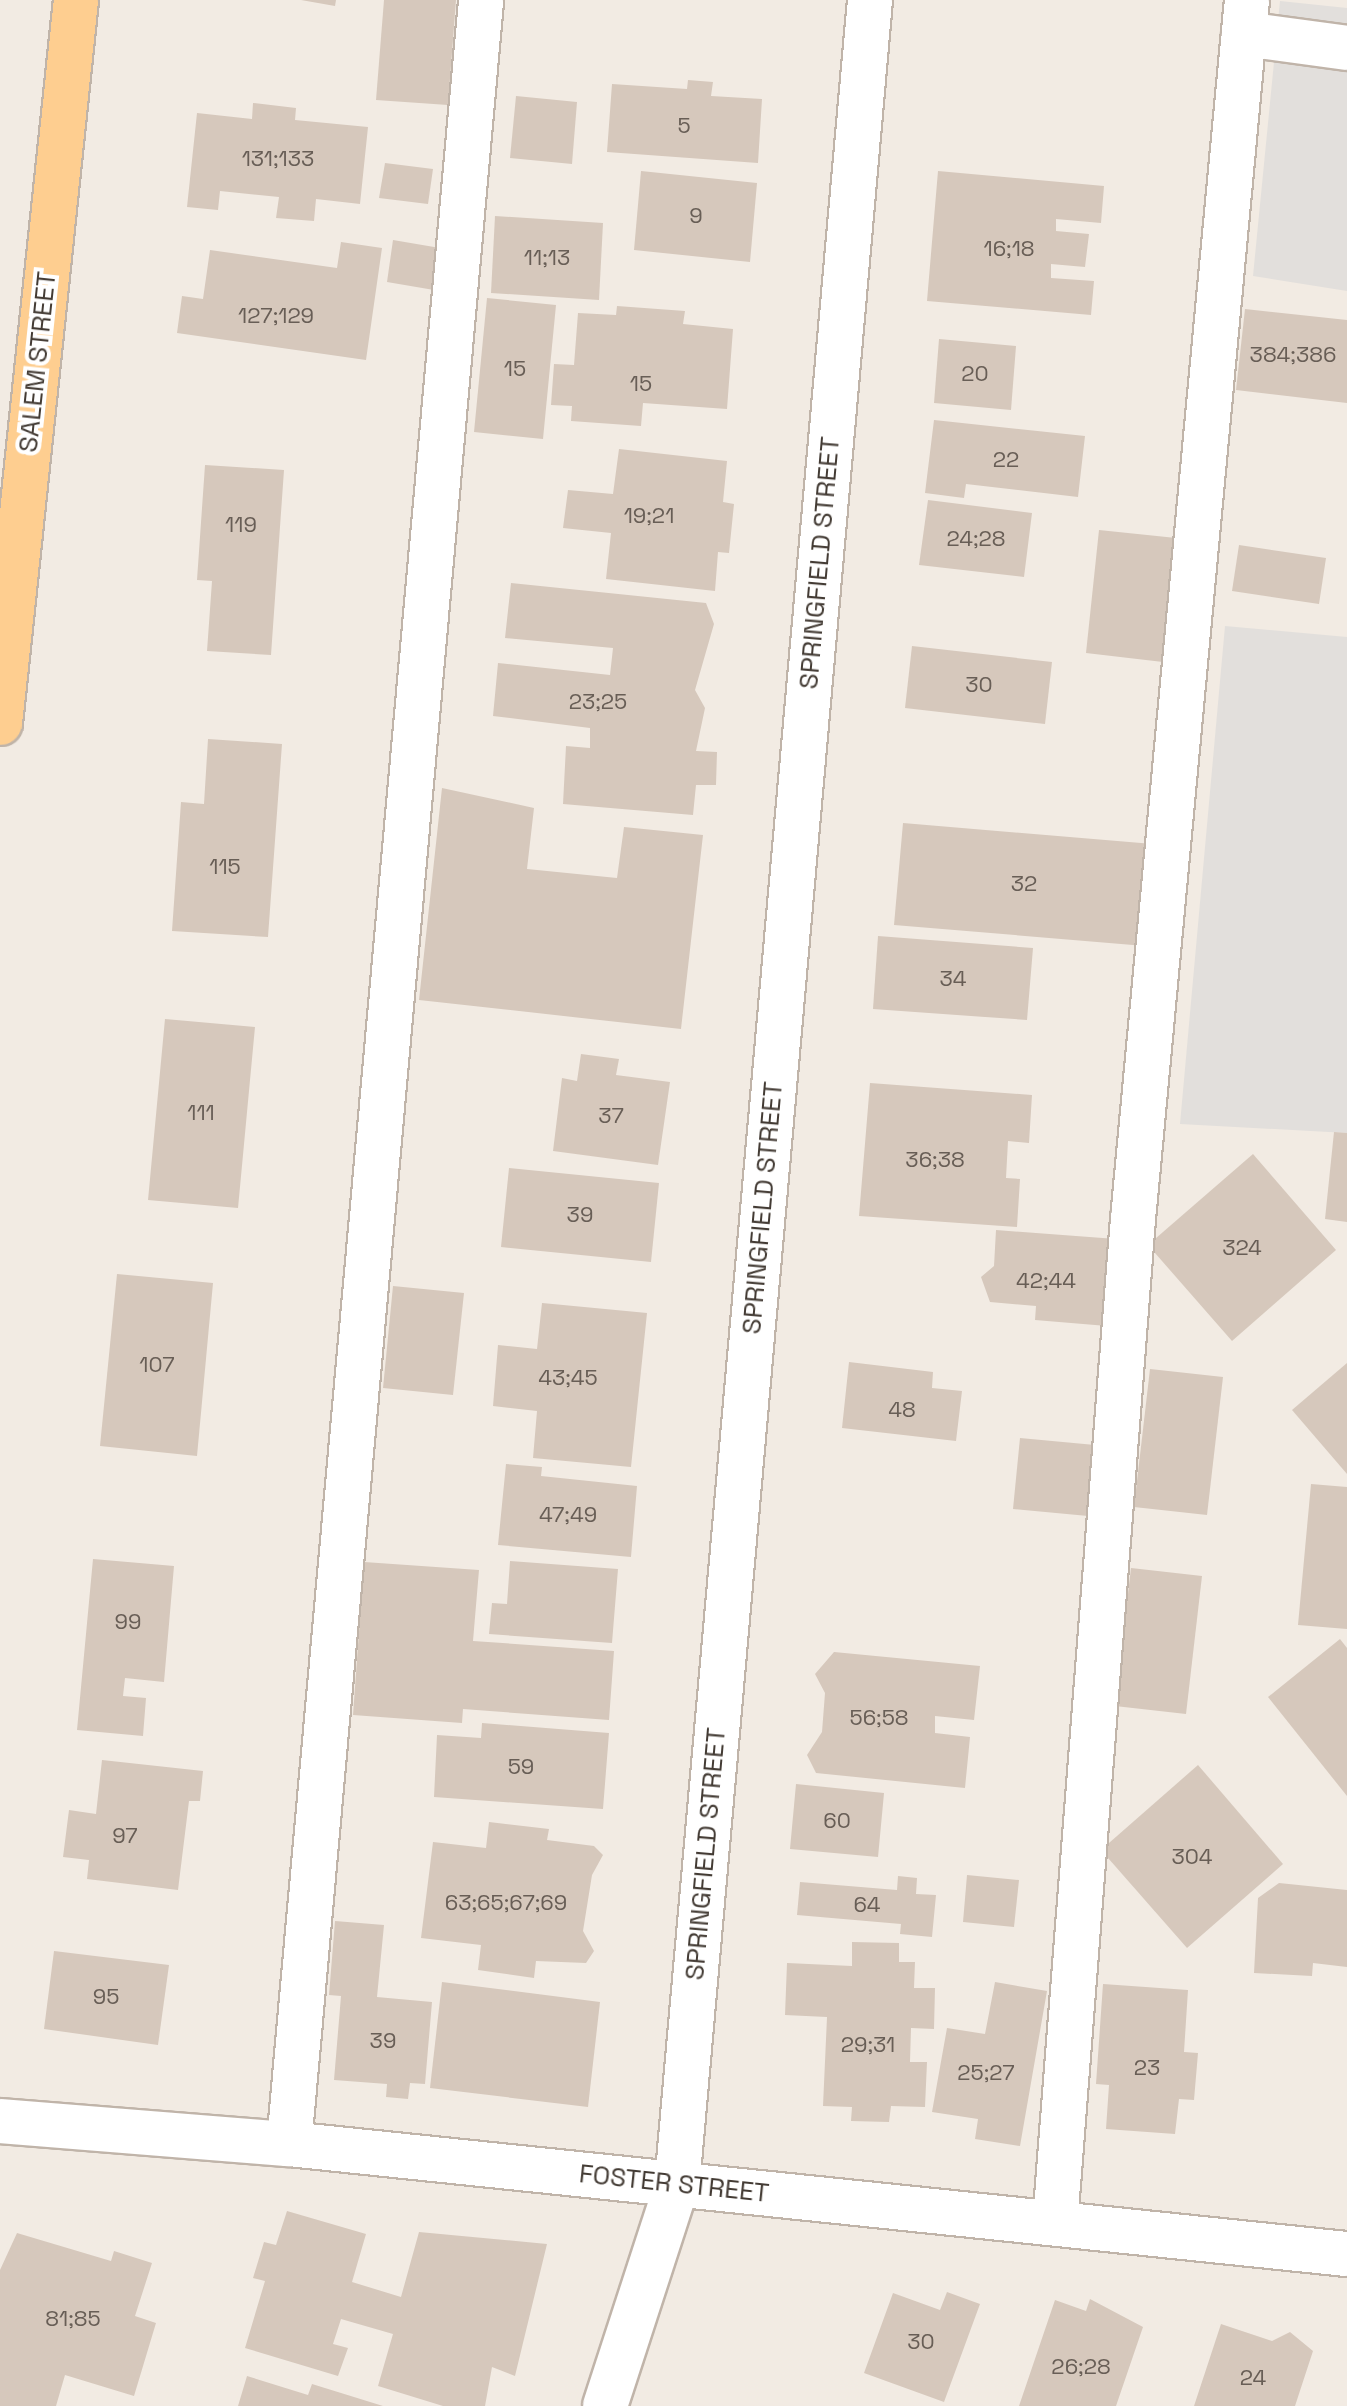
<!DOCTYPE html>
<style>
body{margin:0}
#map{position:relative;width:1347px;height:2406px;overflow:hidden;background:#f2ebe3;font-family:"Space Grotesk",sans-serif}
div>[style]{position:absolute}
.parking>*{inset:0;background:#e2dfdc}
.building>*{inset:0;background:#d6c8bc}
.roads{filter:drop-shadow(2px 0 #c0b4a9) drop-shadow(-2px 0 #c0b4a9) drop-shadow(0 2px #c0b4a9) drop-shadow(0 -2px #c0b4a9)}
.minor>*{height:44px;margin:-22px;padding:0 22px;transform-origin:22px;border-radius:22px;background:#fff}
.major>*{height:44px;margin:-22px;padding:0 22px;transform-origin:22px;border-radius:22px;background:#fece90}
span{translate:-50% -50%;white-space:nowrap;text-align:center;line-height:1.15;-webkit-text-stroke:8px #fff;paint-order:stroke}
.number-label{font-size:22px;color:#685e56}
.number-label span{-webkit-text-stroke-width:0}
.street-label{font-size:26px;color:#433b34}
</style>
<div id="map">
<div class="parking">
<div style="clip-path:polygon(1280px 1px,1347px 8px,1347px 291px,1253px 276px)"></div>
<div style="clip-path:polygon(1225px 626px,1347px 637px,1347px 1133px,1180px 1124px)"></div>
</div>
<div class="building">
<div style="clip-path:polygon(301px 0,336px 0,335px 6px)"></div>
<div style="clip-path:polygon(384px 0,456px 0,448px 105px,376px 100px)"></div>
<div style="clip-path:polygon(688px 80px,713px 82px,711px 96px,762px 99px,758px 163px,607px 152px,612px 84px,687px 89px)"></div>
<div style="clip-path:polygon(516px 96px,577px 102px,572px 164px,510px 158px)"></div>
<div style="clip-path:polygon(253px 103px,296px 108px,295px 120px,368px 127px,360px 204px,316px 199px,314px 221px,276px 218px,279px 197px,220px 191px,218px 210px,187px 207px,197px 113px,252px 119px)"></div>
<div style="clip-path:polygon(385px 163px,433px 169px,428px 204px,379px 198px)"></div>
<div style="clip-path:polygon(641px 171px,757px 183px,750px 262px,634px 250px)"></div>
<div style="clip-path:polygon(938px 171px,1104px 186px,1101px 223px,1056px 219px,1056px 231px,1089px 234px,1085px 267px,1051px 264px,1051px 278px,1094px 281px,1091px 315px,927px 301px)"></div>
<div style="clip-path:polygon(495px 216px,603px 223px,599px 300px,491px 293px)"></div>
<div style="clip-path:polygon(393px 240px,440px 248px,434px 290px,387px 282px)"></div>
<div style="clip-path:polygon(341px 242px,382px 248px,366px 360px,177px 333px,182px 296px,203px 299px,210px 250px,337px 268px)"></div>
<div style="clip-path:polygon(487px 298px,556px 305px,543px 439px,474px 432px)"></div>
<div style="clip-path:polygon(617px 306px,685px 311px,683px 324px,733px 329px,727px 409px,643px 403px,641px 426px,571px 421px,572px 406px,551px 405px,554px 364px,574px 365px,578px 313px,616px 315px)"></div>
<div style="clip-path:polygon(1245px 309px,1347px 320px,1347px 403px,1236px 390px)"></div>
<div style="clip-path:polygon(939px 339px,1016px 346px,1011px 410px,934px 403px)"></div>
<div style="clip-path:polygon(934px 420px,1085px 436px,1078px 497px,966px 484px,964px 498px,925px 493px)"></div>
<div style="clip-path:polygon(619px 449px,727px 461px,723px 502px,734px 504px,729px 553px,718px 552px,715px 591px,606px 579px,611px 533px,563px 528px,568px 490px,613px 494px)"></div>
<div style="clip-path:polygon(205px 465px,284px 470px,271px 655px,207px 651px,212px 581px,197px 580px)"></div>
<div style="clip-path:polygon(928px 500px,1032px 513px,1024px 577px,919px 565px)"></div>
<div style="clip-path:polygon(1099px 530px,1176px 538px,1163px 662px,1086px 653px)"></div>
<div style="clip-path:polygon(1239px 545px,1326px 558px,1319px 604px,1232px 591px)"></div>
<div style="clip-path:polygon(511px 583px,706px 603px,714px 624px,695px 690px,705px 708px,696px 751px,717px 752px,716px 785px,696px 785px,693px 815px,563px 804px,566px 746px,590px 748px,590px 728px,493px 716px,498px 663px,610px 675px,613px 648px,505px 638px)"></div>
<div style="clip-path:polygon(912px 646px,1052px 662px,1045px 724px,905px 708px)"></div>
<div style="clip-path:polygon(208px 739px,282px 744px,268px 937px,172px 931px,181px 802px,204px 804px)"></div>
<div style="clip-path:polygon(442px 788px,534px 808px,527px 869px,617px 878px,624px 827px,703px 835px,681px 1029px,419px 1000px)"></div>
<div style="clip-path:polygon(903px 823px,1153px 844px,1145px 946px,894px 925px)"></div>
<div style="clip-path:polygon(878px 936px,1033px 948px,1027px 1020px,873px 1009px)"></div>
<div style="clip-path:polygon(165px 1019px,255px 1027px,238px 1208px,148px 1200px)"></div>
<div style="clip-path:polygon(581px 1054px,619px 1059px,616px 1075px,670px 1082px,658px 1165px,553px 1151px,562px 1078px,577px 1081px)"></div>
<div style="clip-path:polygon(870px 1083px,1032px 1095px,1029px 1143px,1008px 1141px,1006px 1178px,1020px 1179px,1017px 1227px,859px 1216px)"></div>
<div style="clip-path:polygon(1334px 1132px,1347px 1133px,1347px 1222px,1325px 1219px)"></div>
<div style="clip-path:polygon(1253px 1154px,1336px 1250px,1232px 1341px,1148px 1245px)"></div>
<div style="clip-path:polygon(509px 1168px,659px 1183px,651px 1262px,501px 1247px)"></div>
<div style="clip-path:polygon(996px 1230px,1116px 1239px,1107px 1326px,1035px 1320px,1036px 1306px,990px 1302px,981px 1277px,994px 1266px)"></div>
<div style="clip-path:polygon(117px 1274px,213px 1283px,197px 1456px,100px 1446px)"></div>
<div style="clip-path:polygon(393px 1286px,464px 1293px,453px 1395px,383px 1388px)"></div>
<div style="clip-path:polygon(542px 1303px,647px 1313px,631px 1467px,533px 1458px,537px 1411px,493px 1406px,498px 1345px,537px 1349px)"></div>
<div style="clip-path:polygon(849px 1362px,933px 1372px,932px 1388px,962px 1391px,956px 1441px,842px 1428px)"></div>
<div style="clip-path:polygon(1347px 1363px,1347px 1474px,1292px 1410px)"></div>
<div style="clip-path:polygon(1150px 1369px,1223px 1377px,1207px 1515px,1134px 1507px)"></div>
<div style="clip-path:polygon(1020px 1438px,1095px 1445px,1088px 1516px,1013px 1509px)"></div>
<div style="clip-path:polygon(506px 1464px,542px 1467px,541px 1476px,637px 1486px,631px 1557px,498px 1545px)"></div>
<div style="clip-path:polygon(1311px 1484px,1347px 1487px,1347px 1629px,1298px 1625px)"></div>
<div style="clip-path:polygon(93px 1559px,174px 1566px,164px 1682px,125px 1678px,123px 1696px,146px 1698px,143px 1736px,77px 1730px)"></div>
<div style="clip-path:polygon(510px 1561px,618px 1569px,612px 1643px,489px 1634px,492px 1603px,507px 1604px)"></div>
<div style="clip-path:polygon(364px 1562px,479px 1570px,473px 1641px,614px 1651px,609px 1720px,463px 1709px,462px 1723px,353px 1715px)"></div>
<div style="clip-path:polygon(1131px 1568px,1202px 1576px,1186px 1714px,1115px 1706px)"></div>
<div style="clip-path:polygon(1340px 1639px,1347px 1648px,1347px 1796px,1268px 1697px)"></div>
<div style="clip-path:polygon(834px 1652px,980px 1666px,974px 1720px,935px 1716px,935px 1733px,970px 1737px,965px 1788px,816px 1773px,807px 1755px,822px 1732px,825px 1693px,815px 1674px)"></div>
<div style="clip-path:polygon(482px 1723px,609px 1733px,603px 1809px,434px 1797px,437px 1735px,481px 1738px)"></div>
<div style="clip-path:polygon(102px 1760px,203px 1771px,200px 1801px,189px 1801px,178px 1890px,87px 1879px,89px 1860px,63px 1857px,69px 1810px,96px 1814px)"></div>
<div style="clip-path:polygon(1198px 1765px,1283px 1864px,1187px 1948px,1101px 1850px)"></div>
<div style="clip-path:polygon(796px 1784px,884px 1793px,878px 1857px,790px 1849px)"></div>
<div style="clip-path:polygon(489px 1822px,549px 1829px,547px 1840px,594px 1846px,603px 1855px,592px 1875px,583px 1931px,594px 1951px,586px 1963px,536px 1961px,534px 1978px,478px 1970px,481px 1945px,421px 1938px,433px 1842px,486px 1848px)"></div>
<div style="clip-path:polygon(967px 1875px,1019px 1880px,1014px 1927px,963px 1922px)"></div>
<div style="clip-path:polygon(898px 1876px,917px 1878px,916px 1894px,936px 1895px,932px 1937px,900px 1934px,901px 1924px,797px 1915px,800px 1882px,897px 1890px)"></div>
<div style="clip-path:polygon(1279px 1883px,1347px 1890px,1347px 1967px,1313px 1963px,1312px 1976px,1254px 1973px,1258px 1898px)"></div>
<div style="clip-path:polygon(335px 1921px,384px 1925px,377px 1997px,432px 2002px,425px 2084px,410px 2083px,408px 2099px,386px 2097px,387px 2084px,334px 2080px,341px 1996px,329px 1995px)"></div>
<div style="clip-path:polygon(852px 1942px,899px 1943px,899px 1962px,915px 1962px,914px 1988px,935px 1988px,934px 2029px,911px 2028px,910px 2062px,927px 2062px,925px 2107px,891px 2106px,889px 2122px,851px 2121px,852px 2107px,823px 2106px,827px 2017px,785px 2015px,787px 1963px,852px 1966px)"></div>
<div style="clip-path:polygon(54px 1951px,169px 1965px,158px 2045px,44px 2029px)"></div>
<div style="clip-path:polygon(442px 1982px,600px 2002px,588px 2107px,430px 2088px)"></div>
<div style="clip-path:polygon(995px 1982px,1047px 1991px,1020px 2146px,975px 2139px,978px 2119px,932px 2112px,947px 2028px,985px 2034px)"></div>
<div style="clip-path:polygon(1103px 1984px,1188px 1990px,1184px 2052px,1198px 2053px,1194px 2100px,1179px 2099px,1175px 2134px,1106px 2129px,1109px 2085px,1096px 2084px)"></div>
<div style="clip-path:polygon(287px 2211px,366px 2234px,352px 2282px,401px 2297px,419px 2232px,547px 2244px,515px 2376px,492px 2367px,485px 2406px,443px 2406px,378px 2386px,393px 2334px,341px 2319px,333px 2344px,348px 2348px,338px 2376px,245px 2348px,265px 2281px,253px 2278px,264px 2242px,276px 2245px)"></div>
<div style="clip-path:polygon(17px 2233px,111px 2261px,114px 2251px,152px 2263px,135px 2316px,156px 2323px,134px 2396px,65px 2375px,56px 2406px,0 2406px,0 2270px)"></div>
<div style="clip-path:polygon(947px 2292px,980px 2304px,944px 2402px,864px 2373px,893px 2293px,940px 2310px)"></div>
<div style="clip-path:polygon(1090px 2299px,1143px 2327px,1116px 2406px,1019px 2406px,1055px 2300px,1086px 2311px)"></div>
<div style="clip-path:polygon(1221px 2324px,1272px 2341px,1290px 2332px,1313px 2351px,1295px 2406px,1194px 2406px)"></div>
<div style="clip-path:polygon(247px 2376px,308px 2395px,312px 2384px,383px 2406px,238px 2406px)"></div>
</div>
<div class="roads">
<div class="minor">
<div style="left:1244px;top:34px;width:104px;rotate:7.7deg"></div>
<div style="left:0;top:2121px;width:290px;rotate:4.6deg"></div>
<div style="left:289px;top:2144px;width:1064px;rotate:5.94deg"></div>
<div style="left:289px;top:2144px;width:2153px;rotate:-84.88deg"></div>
<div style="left:1055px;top:2223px;width:1007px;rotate:-85.56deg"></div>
<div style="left:1133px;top:1219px;width:1224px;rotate:-84.66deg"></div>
<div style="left:605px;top:2406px;width:233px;rotate:-72deg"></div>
<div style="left:677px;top:2184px;width:2193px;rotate:-84.95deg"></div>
</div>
<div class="major">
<div style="left:0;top:723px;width:727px;rotate:-84deg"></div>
</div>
</div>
<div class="number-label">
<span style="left:684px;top:126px">5</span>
<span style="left:278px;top:159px">131;133</span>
<span style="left:696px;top:216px">9</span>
<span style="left:1009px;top:249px">16;18</span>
<span style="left:547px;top:258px">11;13</span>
<span style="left:276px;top:316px">127;129</span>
<span style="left:1293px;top:355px">384;386</span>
<span style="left:515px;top:369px">15</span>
<span style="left:975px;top:374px">20</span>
<span style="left:641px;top:384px">15</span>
<span style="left:1006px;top:460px">22</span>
<span style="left:649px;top:516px">19;21</span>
<span style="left:241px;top:525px">119</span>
<span style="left:976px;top:539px">24;28</span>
<span style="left:979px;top:685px">30</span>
<span style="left:598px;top:702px">23;25</span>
<span style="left:225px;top:867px">115</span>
<span style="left:1024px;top:884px">32</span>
<span style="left:953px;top:979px">34</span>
<span style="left:201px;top:1113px">111</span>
<span style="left:611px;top:1116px">37</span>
<span style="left:935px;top:1160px">36;38</span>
<span style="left:580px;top:1215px">39</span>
<span style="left:1242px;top:1248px">324</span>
<span style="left:1046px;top:1281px">42;44</span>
<span style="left:157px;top:1365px">107</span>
<span style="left:568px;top:1378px">43;45</span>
<span style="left:902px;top:1410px">48</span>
<span style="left:568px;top:1515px">47;49</span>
<span style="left:128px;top:1622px">99</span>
<span style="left:879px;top:1718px">56;58</span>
<span style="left:521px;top:1767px">59</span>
<span style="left:837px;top:1821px">60</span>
<span style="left:125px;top:1836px">97</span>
<span style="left:1192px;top:1857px">304</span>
<span style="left:506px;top:1903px">63;65;67;69</span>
<span style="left:867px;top:1905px">64</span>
<span style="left:106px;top:1997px">95</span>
<span style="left:383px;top:2041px">39</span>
<span style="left:868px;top:2045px">29;31</span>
<span style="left:1147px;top:2068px">23</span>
<span style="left:986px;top:2073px">25;27</span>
<span style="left:73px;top:2319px">81;85</span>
<span style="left:921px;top:2342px">30</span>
<span style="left:1081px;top:2367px">26;28</span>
<span style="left:1253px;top:2378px">24</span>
</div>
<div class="street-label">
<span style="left:38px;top:362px;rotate:-84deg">SALEM STREET</span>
<span style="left:820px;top:563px;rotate:-85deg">SPRINGFIELD STREET</span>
<span style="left:763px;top:1208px;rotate:-85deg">SPRINGFIELD STREET</span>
<span style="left:706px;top:1854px;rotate:-85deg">SPRINGFIELD STREET</span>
<span style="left:674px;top:2184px;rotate:6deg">FOSTER STREET</span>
</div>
</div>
